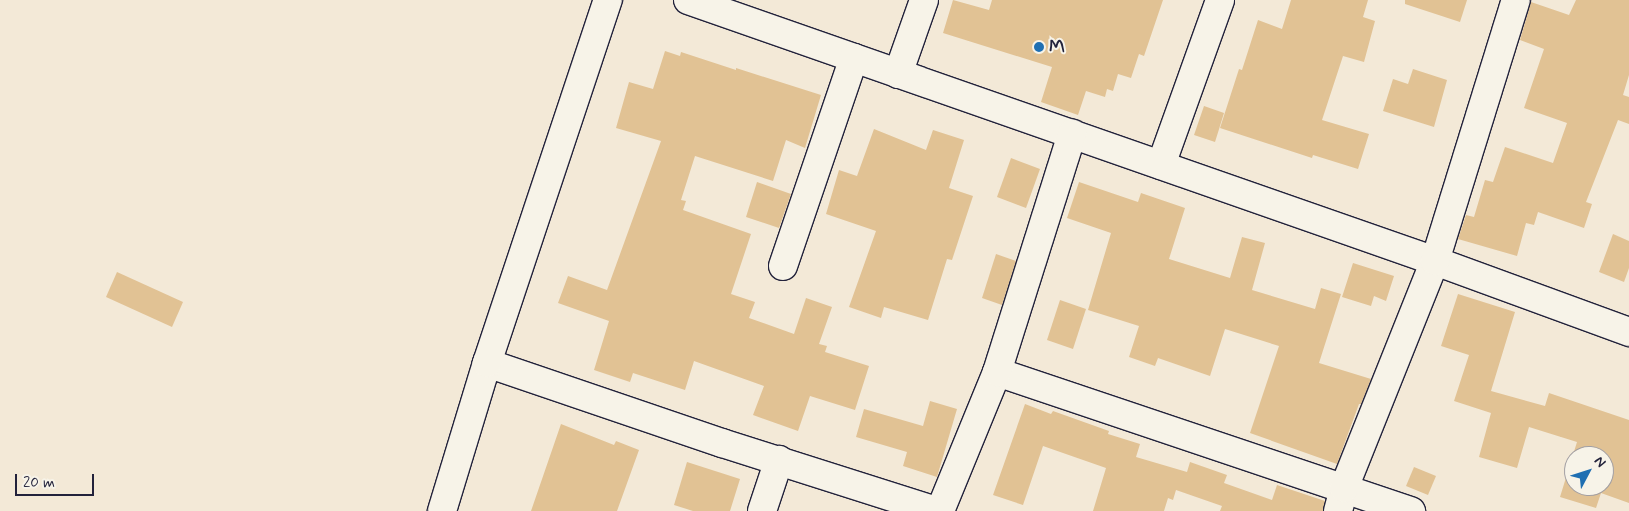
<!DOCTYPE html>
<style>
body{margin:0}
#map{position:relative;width:1629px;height:511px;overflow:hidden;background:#f3e9d7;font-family:Mynerve,sans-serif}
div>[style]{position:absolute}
.building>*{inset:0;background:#e1c294}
.roads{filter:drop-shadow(1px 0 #22223b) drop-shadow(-1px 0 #22223b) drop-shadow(0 1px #22223b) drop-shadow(0 -1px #22223b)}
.minor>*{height:28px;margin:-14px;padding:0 14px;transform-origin:14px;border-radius:14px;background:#f7f3e8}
.dots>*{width:14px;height:14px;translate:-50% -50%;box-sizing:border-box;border:2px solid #f7f3e8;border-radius:50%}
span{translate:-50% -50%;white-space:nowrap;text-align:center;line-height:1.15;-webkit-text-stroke:4px #f7f3e8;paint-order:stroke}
.poi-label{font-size:18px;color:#22223b;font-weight:700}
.left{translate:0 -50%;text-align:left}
.north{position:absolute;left:1564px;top:446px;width:50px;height:50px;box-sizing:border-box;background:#f7f3e8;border:1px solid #a29fa3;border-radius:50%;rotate:50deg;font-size:14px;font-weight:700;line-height:20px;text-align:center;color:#22223b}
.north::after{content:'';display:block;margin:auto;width:18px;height:22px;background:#1f6fb2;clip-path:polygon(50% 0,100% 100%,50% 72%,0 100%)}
.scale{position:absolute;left:15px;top:474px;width:79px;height:22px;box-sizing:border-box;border:2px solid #22223b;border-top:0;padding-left:6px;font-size:15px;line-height:18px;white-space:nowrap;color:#22223b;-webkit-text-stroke:4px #f7f3e8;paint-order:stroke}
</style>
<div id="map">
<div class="building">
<div style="clip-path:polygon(953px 0,989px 10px,992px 0,1163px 0,1144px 56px,1139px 54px,1131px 78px,1118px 74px,1113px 91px,1107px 89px,1105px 97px,1086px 91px,1078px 115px,1041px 102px,1052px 67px,943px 33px)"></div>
<div style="clip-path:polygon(1291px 0,1368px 0,1363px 17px,1375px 21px,1364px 62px,1343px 56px,1322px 120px,1369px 134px,1358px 169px,1313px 155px,1312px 158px,1220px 128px,1239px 69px,1242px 70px,1258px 20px,1282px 29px)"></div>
<div style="clip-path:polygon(1405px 0,1467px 0,1460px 22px,1405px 4px)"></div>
<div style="clip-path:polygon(1576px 0,1629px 0,1629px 75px,1623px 95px,1629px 97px,1629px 124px,1618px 120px,1586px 202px,1592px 204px,1584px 228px,1538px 212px,1534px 225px,1526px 223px,1517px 256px,1458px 239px,1466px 215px,1474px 217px,1485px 180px,1493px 182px,1505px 147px,1553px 163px,1567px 123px,1524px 108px,1544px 49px,1520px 40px,1531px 2px,1569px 15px)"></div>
<div style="clip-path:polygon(665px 51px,680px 56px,681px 52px,736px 70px,736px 68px,821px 95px,805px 148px,786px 140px,773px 181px,695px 156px,681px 200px,686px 201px,683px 210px,751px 234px,731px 294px,755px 302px,749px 318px,794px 334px,806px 298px,832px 307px,819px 344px,827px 346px,825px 352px,869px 366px,855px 410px,810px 396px,798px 431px,753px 415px,764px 386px,694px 361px,685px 390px,633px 373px,630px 382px,594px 370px,609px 321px,558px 303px,568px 276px,607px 290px,661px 141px,616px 128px,629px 82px,653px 89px)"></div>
<div style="clip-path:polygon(1413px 69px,1447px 80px,1434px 127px,1383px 111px,1393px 79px,1408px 84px)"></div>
<div style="clip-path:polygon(1204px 106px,1224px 113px,1215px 142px,1194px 135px)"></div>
<div style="clip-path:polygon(874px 129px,926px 150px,933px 130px,964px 140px,949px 188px,973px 196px,952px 260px,947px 259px,928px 320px,884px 307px,881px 318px,849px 307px,876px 231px,826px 214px,839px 170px,857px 176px)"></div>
<div style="clip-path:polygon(1011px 158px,1040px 169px,1026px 208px,997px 197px)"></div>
<div style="clip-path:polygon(757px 182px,791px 194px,779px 228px,746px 217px)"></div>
<div style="clip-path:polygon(1079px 182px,1138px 202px,1141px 193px,1185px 208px,1169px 259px,1230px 278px,1242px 237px,1265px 243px,1252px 290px,1315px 309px,1321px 288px,1341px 294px,1319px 363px,1371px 379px,1361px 404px,1359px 404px,1337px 464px,1250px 433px,1279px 346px,1225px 329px,1210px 376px,1158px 358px,1155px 366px,1129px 357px,1139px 326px,1088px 310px,1111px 233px,1067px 218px)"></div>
<div style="clip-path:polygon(1613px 234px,1629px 241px,1629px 268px,1624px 282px,1599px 272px)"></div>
<div style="clip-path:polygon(996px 254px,1016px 261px,1002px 305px,982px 298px)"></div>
<div style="clip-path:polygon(1353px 263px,1394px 276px,1386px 301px,1374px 296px,1371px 306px,1342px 297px)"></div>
<div style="clip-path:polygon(117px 272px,183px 302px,172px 327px,106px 297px)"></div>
<div style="clip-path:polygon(evenodd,1458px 294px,1515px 312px,1491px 391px,1545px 406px,1549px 393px,1629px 420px,1629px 503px,1601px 493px,1596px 508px,1560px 497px,1577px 442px,1529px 427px,1517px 468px,1479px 457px,1491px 413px,1454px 401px,1469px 355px,1441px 346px,1458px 294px,1574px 456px,1604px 456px,1604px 486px,1574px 486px,1574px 456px)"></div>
<div style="clip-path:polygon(1060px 300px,1086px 309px,1073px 349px,1047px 340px)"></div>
<div style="clip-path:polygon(930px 401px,957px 409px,937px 477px,903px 466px,907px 452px,856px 437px,864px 409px,923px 426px)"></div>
<div style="clip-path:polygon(1025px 404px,1051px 414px,1053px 411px,1109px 431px,1108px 434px,1140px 444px,1136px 457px,1187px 472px,1190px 462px,1227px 475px,1224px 483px,1272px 500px,1277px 485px,1325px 501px,1323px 511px,1220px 511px,1222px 506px,1176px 490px,1173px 500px,1168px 498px,1164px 511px,1093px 511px,1106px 468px,1043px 446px,1023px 505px,993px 495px)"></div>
<div style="clip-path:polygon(561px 424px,614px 445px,616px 441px,639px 450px,617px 511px,531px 511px)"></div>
<div style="clip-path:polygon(687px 462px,740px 479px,730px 511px,693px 511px,674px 505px)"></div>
<div style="clip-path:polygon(1414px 467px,1436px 476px,1428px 495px,1406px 486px)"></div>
</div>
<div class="roads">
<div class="minor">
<div style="left:688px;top:0;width:791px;rotate:19.26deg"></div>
<div style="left:1435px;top:261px;width:207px;rotate:20.1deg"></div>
<div style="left:898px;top:74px;width:78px;rotate:-70.6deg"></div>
<div style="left:1161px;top:165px;width:175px;rotate:-70.3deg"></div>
<div style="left:783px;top:266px;width:220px;rotate:-71.2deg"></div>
<div style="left:487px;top:363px;width:248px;rotate:18.8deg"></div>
<div style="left:722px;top:443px;width:225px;rotate:17.6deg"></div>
<div style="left:997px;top:372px;width:437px;rotate:18.6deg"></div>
<div style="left:442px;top:511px;width:155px;rotate:-73.1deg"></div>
<div style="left:487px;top:363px;width:383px;rotate:-71.6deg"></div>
<div style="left:762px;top:511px;width:54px;rotate:-71.6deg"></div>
<div style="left:940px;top:511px;width:150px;rotate:-67.7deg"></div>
<div style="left:997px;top:372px;width:250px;rotate:-72.5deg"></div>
<div style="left:1338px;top:511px;width:24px;rotate:-75deg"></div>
<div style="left:1344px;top:488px;width:245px;rotate:-68.2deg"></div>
<div style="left:1435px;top:261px;width:273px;rotate:-72.8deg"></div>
</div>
</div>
<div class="dots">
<div style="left:1039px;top:47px;background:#1f6fb2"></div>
</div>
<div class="poi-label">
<span class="left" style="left:1049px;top:47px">M</span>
</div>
<div class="north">N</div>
<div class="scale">20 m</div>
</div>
